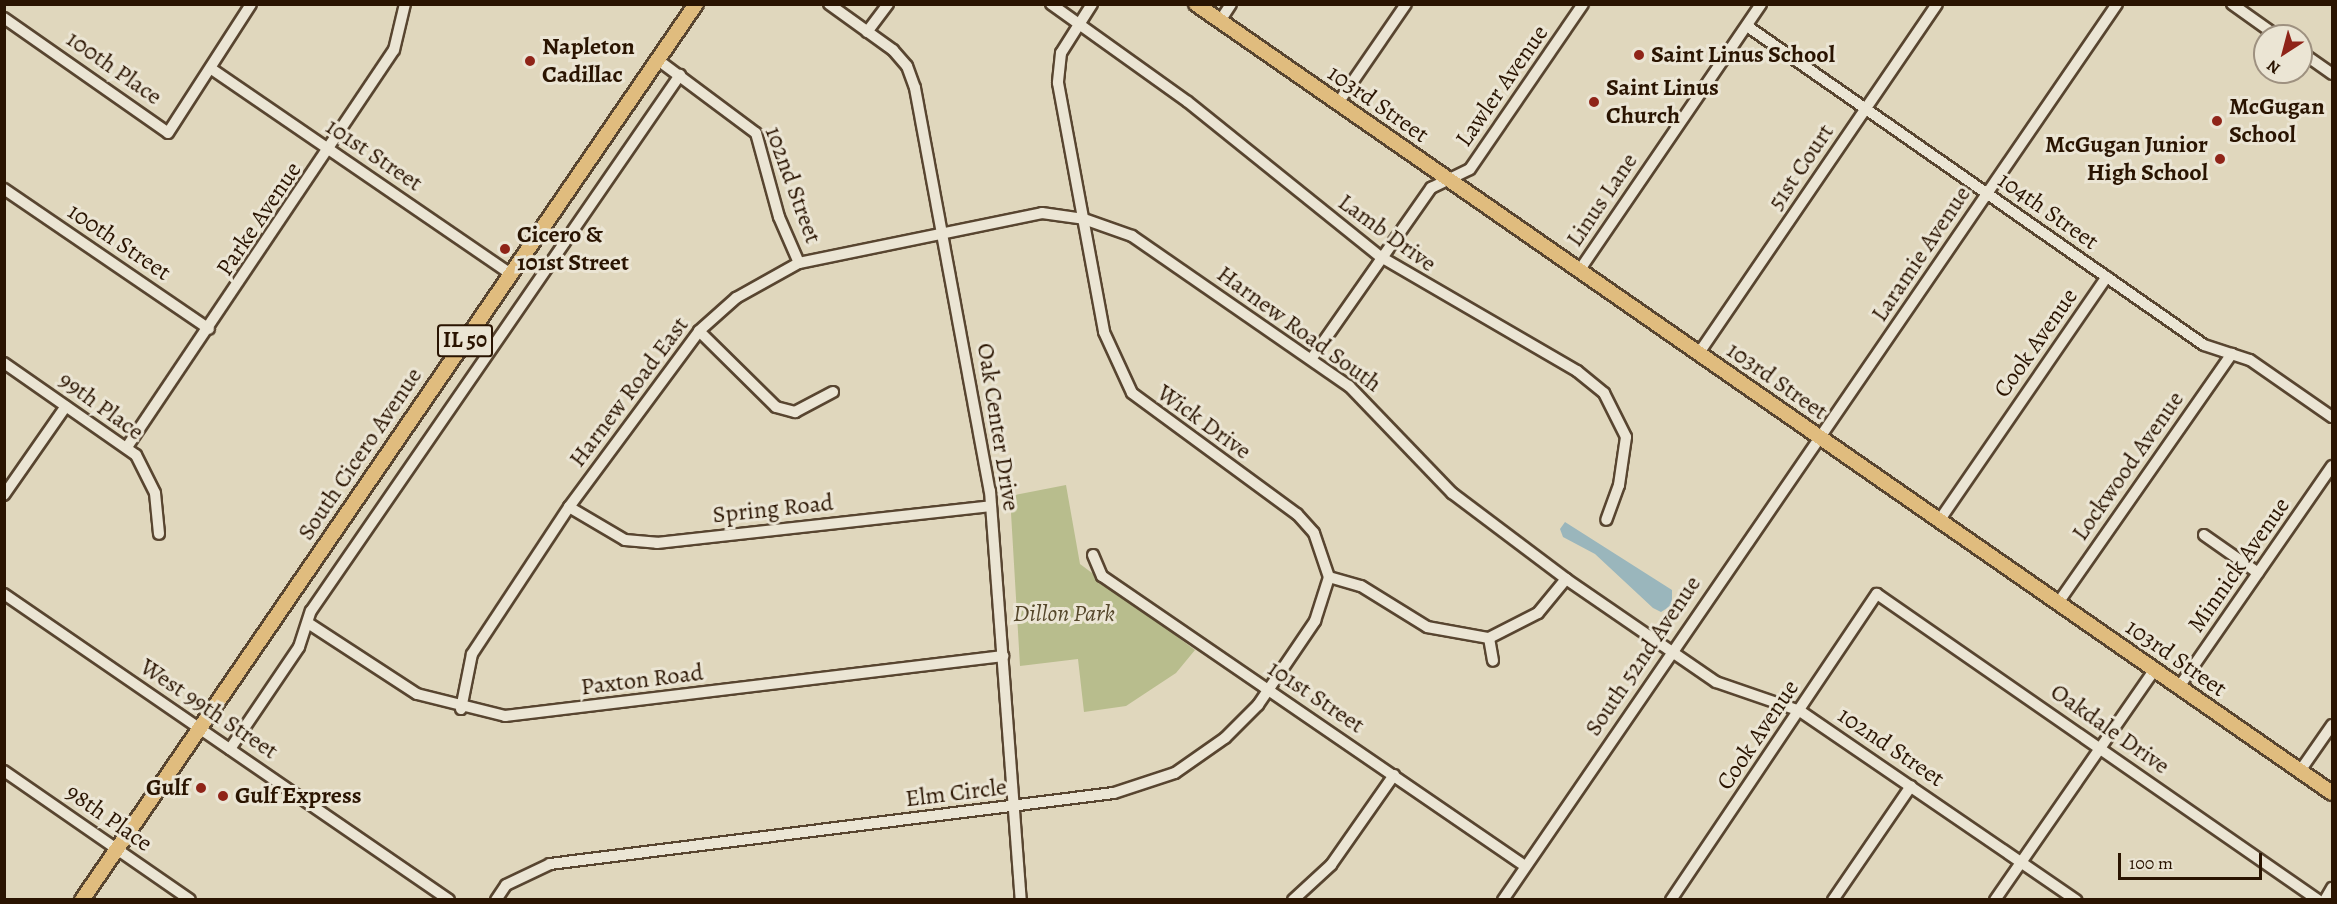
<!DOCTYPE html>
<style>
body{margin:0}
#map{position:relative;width:2337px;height:904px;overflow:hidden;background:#e0d7bd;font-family:Alegreya,serif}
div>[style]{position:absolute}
.green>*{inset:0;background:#b8bd8d}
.water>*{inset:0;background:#9ab6bc}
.roads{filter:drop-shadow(2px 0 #584530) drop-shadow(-2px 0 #584530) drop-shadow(0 2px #584530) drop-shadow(0 -2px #584530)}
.minor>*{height:10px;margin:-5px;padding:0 5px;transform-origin:5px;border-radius:5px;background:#ebe5d4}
.major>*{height:14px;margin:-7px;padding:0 7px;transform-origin:7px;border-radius:7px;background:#e0bc7e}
.dots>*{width:16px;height:16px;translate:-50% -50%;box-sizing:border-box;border:3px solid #ebe5d4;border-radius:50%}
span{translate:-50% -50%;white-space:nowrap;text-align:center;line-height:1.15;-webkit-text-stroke:6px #ebe5d4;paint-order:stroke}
.shield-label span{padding:2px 4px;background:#ebe5d4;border:2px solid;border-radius:4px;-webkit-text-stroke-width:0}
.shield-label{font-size:22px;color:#2a1401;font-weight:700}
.poi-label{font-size:24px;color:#2a1401;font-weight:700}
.left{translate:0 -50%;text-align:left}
.right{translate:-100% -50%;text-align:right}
.street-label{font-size:24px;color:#2a1401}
.park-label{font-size:24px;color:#55472b;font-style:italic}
.frame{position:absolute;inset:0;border:6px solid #2a1401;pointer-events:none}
.north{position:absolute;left:2253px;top:24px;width:60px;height:60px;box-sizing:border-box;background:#ebe5d4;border:2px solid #9e9180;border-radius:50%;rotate:216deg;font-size:16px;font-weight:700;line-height:24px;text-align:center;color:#2a1401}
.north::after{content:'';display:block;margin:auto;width:21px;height:27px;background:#8f2418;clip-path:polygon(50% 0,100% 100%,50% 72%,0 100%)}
.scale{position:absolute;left:2118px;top:853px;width:144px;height:27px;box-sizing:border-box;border:3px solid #2a1401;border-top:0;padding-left:8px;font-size:18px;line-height:21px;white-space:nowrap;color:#2a1401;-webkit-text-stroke:4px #ebe5d4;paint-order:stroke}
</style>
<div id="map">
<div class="green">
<div style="clip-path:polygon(1066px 485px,1080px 564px,1195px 650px,1176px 673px,1126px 706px,1084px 712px,1078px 659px,1020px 666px,1010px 496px)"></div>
</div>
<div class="water">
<div style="clip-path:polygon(1565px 522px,1672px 590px,1672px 605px,1661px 612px,1653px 608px,1595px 554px,1563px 537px,1560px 529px)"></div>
</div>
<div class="roads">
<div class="minor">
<div style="left:829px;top:4px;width:79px;rotate:35.7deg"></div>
<div style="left:893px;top:50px;width:21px;rotate:49deg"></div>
<div style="left:907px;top:66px;width:23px;rotate:70deg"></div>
<div style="left:915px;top:88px;width:410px;rotate:79.5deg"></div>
<div style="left:990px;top:491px;width:410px;rotate:85.7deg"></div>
<div style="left:1051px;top:4px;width:168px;rotate:35.6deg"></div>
<div style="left:1188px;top:102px;width:248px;rotate:38.8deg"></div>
<div style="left:1381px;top:257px;width:227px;rotate:30.2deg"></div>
<div style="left:1577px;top:371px;width:35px;rotate:39deg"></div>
<div style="left:1604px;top:393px;width:49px;rotate:63.4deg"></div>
<div style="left:1626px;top:437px;width:49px;rotate:98.3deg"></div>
<div style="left:1619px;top:485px;width:37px;rotate:110deg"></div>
<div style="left:1092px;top:4px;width:58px;rotate:122.3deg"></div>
<div style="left:1061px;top:53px;width:30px;rotate:96deg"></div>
<div style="left:1058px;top:83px;width:253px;rotate:79.5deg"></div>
<div style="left:1104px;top:332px;width:67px;rotate:65.3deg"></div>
<div style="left:1132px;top:393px;width:205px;rotate:36.3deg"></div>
<div style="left:1297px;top:514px;width:25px;rotate:48deg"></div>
<div style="left:1314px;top:533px;width:46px;rotate:71.2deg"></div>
<div style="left:1329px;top:577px;width:33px;rotate:16deg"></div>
<div style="left:1361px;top:586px;width:78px;rotate:31.8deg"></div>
<div style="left:1427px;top:627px;width:63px;rotate:10.1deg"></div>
<div style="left:1489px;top:638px;width:55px;rotate:-27deg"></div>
<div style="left:1538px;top:613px;width:44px;rotate:-50.5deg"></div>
<div style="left:2232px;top:4px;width:55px;rotate:35.4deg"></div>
<div style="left:4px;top:18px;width:200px;rotate:35deg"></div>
<div style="left:168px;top:133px;width:153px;rotate:-57.2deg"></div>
<div style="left:1220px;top:21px;width:20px;rotate:-57deg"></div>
<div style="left:1747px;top:26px;width:557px;rotate:34.92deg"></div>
<div style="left:2204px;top:345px;width:48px;rotate:18.1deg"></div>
<div style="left:2250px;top:360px;width:100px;rotate:34.8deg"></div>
<div style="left:867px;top:32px;width:35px;rotate:-53deg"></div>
<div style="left:2301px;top:52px;width:38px;rotate:35deg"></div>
<div style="left:658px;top:60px;width:122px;rotate:36.7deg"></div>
<div style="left:756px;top:133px;width:87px;rotate:74.7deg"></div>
<div style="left:779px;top:217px;width:50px;rotate:66.5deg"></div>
<div style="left:213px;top:70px;width:361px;rotate:34.4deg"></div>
<div style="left:1338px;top:103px;width:120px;rotate:-55.5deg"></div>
<div style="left:4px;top:189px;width:248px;rotate:34.3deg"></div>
<div style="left:1579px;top:271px;width:323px;rotate:-55.7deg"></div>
<div style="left:699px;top:331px;width:108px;rotate:44.6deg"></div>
<div style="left:776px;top:407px;width:20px;rotate:15deg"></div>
<div style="left:795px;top:412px;width:43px;rotate:-27.8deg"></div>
<div style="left:1699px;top:353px;width:422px;rotate:-55.7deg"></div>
<div style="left:1312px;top:358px;width:208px;rotate:-55deg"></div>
<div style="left:1431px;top:188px;width:43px;rotate:-26deg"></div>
<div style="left:1470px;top:169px;width:200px;rotate:-55.6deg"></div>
<div style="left:4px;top:363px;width:161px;rotate:34.9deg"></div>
<div style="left:136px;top:455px;width:42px;rotate:63.4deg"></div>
<div style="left:155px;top:493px;width:41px;rotate:84.4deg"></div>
<div style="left:127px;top:447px;width:478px;rotate:-56.1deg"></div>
<div style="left:394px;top:50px;width:47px;rotate:-76.6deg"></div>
<div style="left:4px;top:495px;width:108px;rotate:-55.1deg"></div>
<div style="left:569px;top:507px;width:65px;rotate:30.5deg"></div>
<div style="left:625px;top:540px;width:32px;rotate:5deg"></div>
<div style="left:657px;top:543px;width:336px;rotate:-6.3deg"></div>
<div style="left:1939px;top:521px;width:296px;rotate:-55.5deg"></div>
<div style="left:2204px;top:535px;width:66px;rotate:35.1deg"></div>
<div style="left:1093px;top:555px;width:23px;rotate:67deg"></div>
<div style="left:1102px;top:576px;width:513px;rotate:34.43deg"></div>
<div style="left:4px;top:594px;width:540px;rotate:34.51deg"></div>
<div style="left:2058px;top:603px;width:304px;rotate:-55.1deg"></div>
<div style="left:308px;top:623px;width:130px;rotate:33.1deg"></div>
<div style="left:417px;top:694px;width:91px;rotate:14deg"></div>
<div style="left:505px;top:716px;width:502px;rotate:-6.87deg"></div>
<div style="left:1489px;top:638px;width:23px;rotate:80deg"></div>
<div style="left:2179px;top:687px;width:269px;rotate:-55.3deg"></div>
<div style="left:461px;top:709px;width:56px;rotate:-78.7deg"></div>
<div style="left:472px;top:654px;width:176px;rotate:-56.6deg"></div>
<div style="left:569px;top:507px;width:219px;rotate:-53.5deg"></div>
<div style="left:699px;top:331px;width:50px;rotate:-41.7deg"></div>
<div style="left:736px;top:298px;width:72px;rotate:-29.1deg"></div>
<div style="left:799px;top:263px;width:248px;rotate:-11.6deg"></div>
<div style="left:1042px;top:213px;width:42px;rotate:8.1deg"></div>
<div style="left:1084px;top:219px;width:51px;rotate:19.5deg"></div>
<div style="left:1132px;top:236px;width:264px;rotate:34.7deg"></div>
<div style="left:1349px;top:386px;width:149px;rotate:46.1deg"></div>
<div style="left:1452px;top:493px;width:143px;rotate:37deg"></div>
<div style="left:1566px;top:579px;width:182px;rotate:34.5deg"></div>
<div style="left:1716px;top:682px;width:89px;rotate:19deg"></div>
<div style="left:1800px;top:711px;width:335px;rotate:34.4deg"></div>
<div style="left:230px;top:749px;width:123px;rotate:-55.9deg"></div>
<div style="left:299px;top:647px;width:38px;rotate:-72deg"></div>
<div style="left:311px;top:611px;width:651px;rotate:-55.46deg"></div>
<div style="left:4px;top:771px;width:226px;rotate:34.7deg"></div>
<div style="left:2300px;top:771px;width:56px;rotate:-55.2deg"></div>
<div style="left:496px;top:900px;width:18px;rotate:-56deg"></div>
<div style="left:506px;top:885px;width:49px;rotate:-25.5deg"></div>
<div style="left:550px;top:864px;width:568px;rotate:-7.18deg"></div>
<div style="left:1114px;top:793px;width:64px;rotate:-18.2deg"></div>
<div style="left:1175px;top:773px;width:61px;rotate:-35deg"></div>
<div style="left:1225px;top:738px;width:47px;rotate:-45deg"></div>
<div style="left:1258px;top:705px;width:102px;rotate:-55.8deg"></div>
<div style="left:1315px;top:621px;width:46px;rotate:-72.3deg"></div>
<div style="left:1293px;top:900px;width:52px;rotate:-42.6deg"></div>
<div style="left:1331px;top:865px;width:110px;rotate:-55deg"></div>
<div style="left:1503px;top:900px;width:1086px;rotate:-55.58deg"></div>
<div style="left:1671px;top:900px;width:369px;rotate:-56.1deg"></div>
<div style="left:1877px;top:594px;width:537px;rotate:34.76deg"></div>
<div style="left:1833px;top:900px;width:138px;rotate:-55.6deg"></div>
<div style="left:1995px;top:900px;width:280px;rotate:-55.3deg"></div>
<div style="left:2325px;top:900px;width:14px;rotate:-60deg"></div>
</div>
<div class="major">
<div style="left:1196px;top:4px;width:1383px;rotate:34.78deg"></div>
<div style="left:82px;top:900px;width:1086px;rotate:-55.58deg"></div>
</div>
</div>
<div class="dots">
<div style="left:1639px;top:55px;background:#8f2418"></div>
<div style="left:530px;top:61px;background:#8f2418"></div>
<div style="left:1594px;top:102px;background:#8f2418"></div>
<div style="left:2217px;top:121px;background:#8f2418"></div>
<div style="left:2220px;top:159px;background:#8f2418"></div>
<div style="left:505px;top:249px;background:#8f2418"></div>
<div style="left:201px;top:788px;background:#8f2418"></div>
<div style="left:223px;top:796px;background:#8f2418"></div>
</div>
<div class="shield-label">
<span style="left:465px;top:341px">IL 50</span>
</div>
<div class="poi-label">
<span class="left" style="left:542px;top:61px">Napleton<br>Cadillac</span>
<span class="left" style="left:1651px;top:55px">Saint Linus School</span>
<span class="left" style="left:1606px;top:102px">Saint Linus<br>Church</span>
<span class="left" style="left:2229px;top:121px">McGugan<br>School</span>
<span class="right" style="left:2208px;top:159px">McGugan Junior<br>High School</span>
<span class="left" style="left:517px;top:249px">Cicero &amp;<br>101st Street</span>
<span class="right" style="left:189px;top:788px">Gulf</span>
<span class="left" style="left:235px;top:796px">Gulf Express</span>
</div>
<div class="street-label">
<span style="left:114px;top:68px;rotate:35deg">100th Place</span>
<span style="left:1502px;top:86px;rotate:-55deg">Lawler Avenue</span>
<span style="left:1378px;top:104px;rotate:35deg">103rd Street</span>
<span style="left:374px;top:155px;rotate:34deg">101st Street</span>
<span style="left:1801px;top:167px;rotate:-56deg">51st Court</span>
<span style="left:793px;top:185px;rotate:70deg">102nd Street</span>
<span style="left:1602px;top:200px;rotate:-56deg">Linus Lane</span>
<span style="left:2048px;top:211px;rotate:35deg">104th Street</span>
<span style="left:259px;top:219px;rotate:-56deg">Parke Avenue</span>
<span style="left:1387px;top:233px;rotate:36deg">Lamb Drive</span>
<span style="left:119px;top:242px;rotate:34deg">100th Street</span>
<span style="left:1921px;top:254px;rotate:-56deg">Laramie Avenue</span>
<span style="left:1299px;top:329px;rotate:36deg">Harnew Road South</span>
<span style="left:2036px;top:343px;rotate:-55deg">Cook Avenue</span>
<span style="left:1777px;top:381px;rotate:35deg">103rd Street</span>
<span style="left:629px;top:392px;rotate:-53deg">Harnew Road East</span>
<span style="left:101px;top:406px;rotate:36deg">99th Place</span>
<span style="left:1204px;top:422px;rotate:36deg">Wick Drive</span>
<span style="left:998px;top:427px;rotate:81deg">Oak Center Drive</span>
<span style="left:360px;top:454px;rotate:-56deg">South Cicero Avenue</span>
<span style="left:2128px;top:466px;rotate:-55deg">Lockwood Avenue</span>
<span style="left:773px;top:509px;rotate:-6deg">Spring Road</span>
<span style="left:2239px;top:565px;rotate:-55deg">Minnick Avenue</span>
<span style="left:1643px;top:656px;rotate:-56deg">South 52nd Avenue</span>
<span style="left:2176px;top:658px;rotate:35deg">103rd Street</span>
<span style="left:642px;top:680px;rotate:-7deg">Paxton Road</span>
<span style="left:1316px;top:697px;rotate:34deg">101st Street</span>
<span style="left:209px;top:709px;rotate:34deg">West 99th Street</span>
<span style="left:2110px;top:729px;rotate:35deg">Oakdale Drive</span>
<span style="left:1758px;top:735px;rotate:-56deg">Cook Avenue</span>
<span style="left:1891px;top:747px;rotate:34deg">102nd Street</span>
<span style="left:956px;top:793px;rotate:-7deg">Elm Circle</span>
<span style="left:109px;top:818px;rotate:35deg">98th Place</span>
</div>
<div class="park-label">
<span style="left:1064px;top:614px">Dillon Park</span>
</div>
<div class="frame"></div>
<div class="north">N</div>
<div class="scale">100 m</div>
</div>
